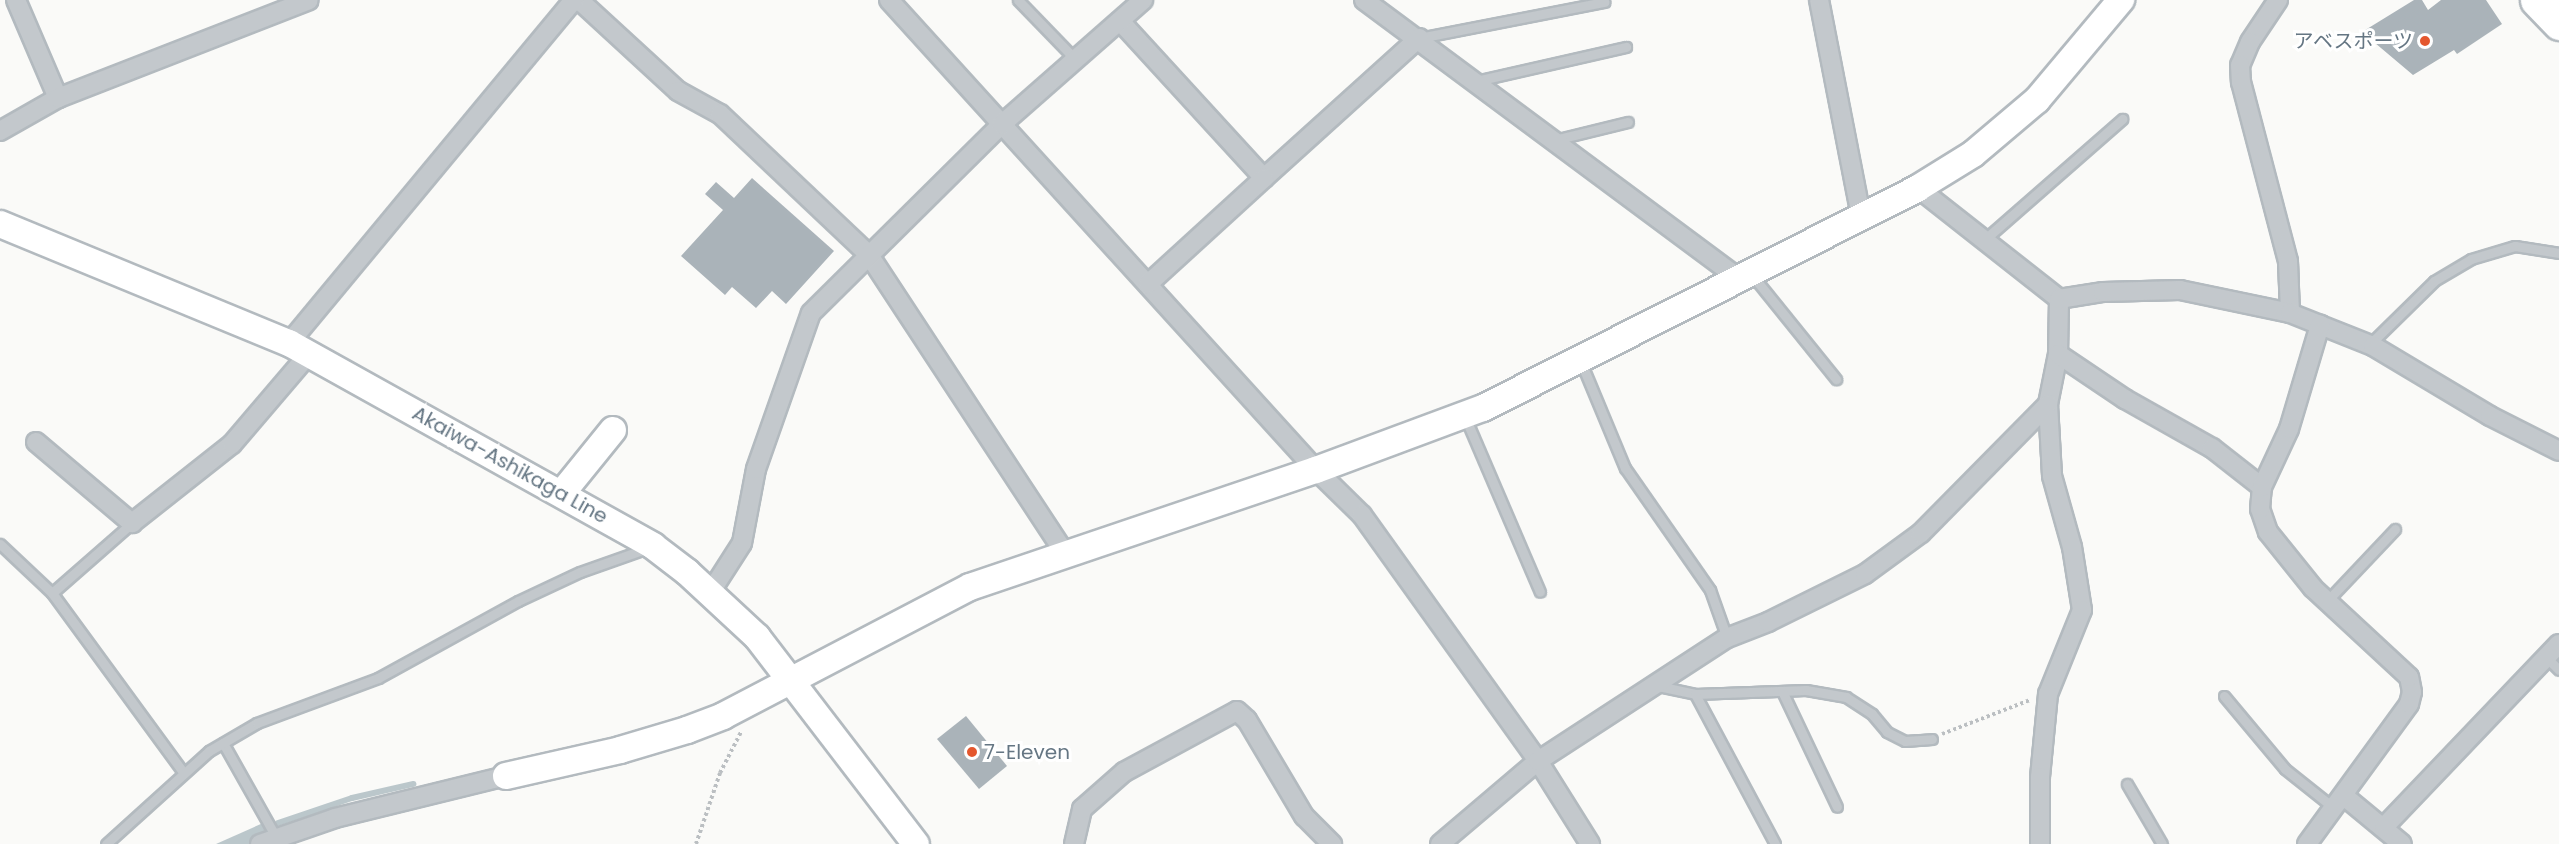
<!DOCTYPE html>
<meta charset="utf-8">
<style>
body{margin:0}
#map{position:relative;width:2559px;height:844px;overflow:hidden;background:#fafaf8;font-family:Poppins,"Noto Sans JP",sans-serif}
div>[style]{position:absolute}
.water>*{inset:0;background:#bbc7cb}
.stream>*{height:6px;margin:-3px;padding:0 3px;transform-origin:3px;border-radius:3px;background:#bbc7cb}
.building>*{inset:0;background:#aab3b9}
.path>*{height:4px;margin-top:-2px;transform-origin:0;background:repeating-linear-gradient(90deg,#bbbfc2 0 3px,transparent 0 6px)}
.roads{filter:drop-shadow(2px 0 #b3babf) drop-shadow(-2px 0 #b3babf) drop-shadow(0 2px #b3babf) drop-shadow(0 -2px #b3babf)}
.lane>*{height:9px;margin:-4.5px;padding:0 4.5px;transform-origin:4.5px;border-radius:4.5px;background:#c3c8cc}
.street>*{height:18px;margin:-9px;padding:0 9px;transform-origin:9px;border-radius:9px;background:#c3c8cc}
.secondary>*{height:26px;margin:-13px;padding:0 13px;transform-origin:13px;border-radius:13px;background:#fff}
.highway>*{height:33px;margin:-16.5px;padding:0 16.5px;transform-origin:16.5px;border-radius:16.5px;background:#fff}
.dots>*{width:16px;height:16px;translate:-50% -50%;box-sizing:border-box;border:3px solid #fff;border-radius:50%}
span{translate:-50% -50%;white-space:nowrap;text-align:center;line-height:1.15;-webkit-text-stroke:6px #fff;paint-order:stroke}
.poi-label{font-size:20px;color:#657683}
.right{translate:-100% -50%;text-align:right}
.left{translate:0 -50%;text-align:left}
.street-label{font-size:20px;color:#657683}
</style>
<div id="map">
<div class="water">
<div style="clip-path:polygon(263px 823px,268px 835px,249px 844px,216px 844px)"></div>
</div>
<div class="stream">
<div style="left:278px;top:823px;width:78px;rotate:-18.7deg"></div>
<div style="left:352px;top:798px;width:63px;rotate:-12.9deg"></div>
</div>
<div class="building">
<div style="clip-path:polygon(2414px 0,2422px 0,2428px 10px,2441px 0,2486px 0,2502px 24px,2457px 54px,2454px 50px,2413px 75px,2362px 32px)"></div>
<div style="clip-path:polygon(752px 178px,834px 251px,786px 304px,772px 291px,756px 308px,732px 287px,725px 295px,681px 256px,723px 210px,705px 194px,716px 182px,734px 198px)"></div>
<div style="clip-path:polygon(966px 716px,1007px 766px,979px 789px,937px 739px)"></div>
</div>
<div class="path">
<div style="left:1942px;top:734px;width:94px;rotate:-21.1deg"></div>
<div style="left:696px;top:844px;width:75px;rotate:-71.3deg"></div>
<div style="left:720px;top:773px;width:46px;rotate:-62.9deg"></div>
</div>
<div class="roads">
<div class="lane">
<div style="left:1018px;top:0;width:83px;rotate:46deg"></div>
<div style="left:1419px;top:38px;width:189px;rotate:-11deg"></div>
<div style="left:1476px;top:81px;width:154px;rotate:-12.8deg"></div>
<div style="left:1554px;top:140px;width:76px;rotate:-13.7deg"></div>
<div style="left:1984px;top:240px;width:184px;rotate:-41.2deg"></div>
<div style="left:1752px;top:275px;width:134px;rotate:51.1deg"></div>
<div style="left:2370px;top:344px;width:90px;rotate:-44.5deg"></div>
<div style="left:2434px;top:281px;width:43px;rotate:-30.7deg"></div>
<div style="left:2471px;top:259px;width:46px;rotate:-16.5deg"></div>
<div style="left:2515px;top:246px;width:45px;rotate:9deg"></div>
<div style="left:1580px;top:360px;width:117px;rotate:67.4deg"></div>
<div style="left:1625px;top:468px;width:149px;rotate:55.1deg"></div>
<div style="left:1710px;top:590px;width:51px;rotate:70.5deg"></div>
<div style="left:1465px;top:417px;width:190px;rotate:66.8deg"></div>
<div style="left:0;top:544px;width:71px;rotate:43.3deg"></div>
<div style="left:52px;top:593px;width:222px;rotate:53.8deg"></div>
<div style="left:52px;top:593px;width:106px;rotate:-41.2deg"></div>
<div style="left:2327px;top:601px;width:99px;rotate:-46.6deg"></div>
<div style="left:2546px;top:657px;width:18px;rotate:45deg"></div>
<div style="left:1658px;top:686px;width:38px;rotate:12deg"></div>
<div style="left:1695px;top:694px;width:111px;rotate:-2.1deg"></div>
<div style="left:1806px;top:690px;width:41px;rotate:9.9deg"></div>
<div style="left:1846px;top:697px;width:31px;rotate:33deg"></div>
<div style="left:1872px;top:714px;width:23px;rotate:50deg"></div>
<div style="left:1887px;top:732px;width:20px;rotate:27deg"></div>
<div style="left:1905px;top:741px;width:27px;rotate:-4deg"></div>
<div style="left:1782px;top:691px;width:128px;rotate:64.6deg"></div>
<div style="left:1695px;top:694px;width:170px;rotate:61.9deg"></div>
<div style="left:2224px;top:696px;width:95px;rotate:50.1deg"></div>
<div style="left:2285px;top:769px;width:63px;rotate:38.5deg"></div>
<div style="left:223px;top:743px;width:108px;rotate:60.6deg"></div>
<div style="left:2127px;top:784px;width:69px;rotate:59.7deg"></div>
<div style="left:106px;top:844px;width:139px;rotate:-42.1deg"></div>
<div style="left:209px;top:751px;width:56px;rotate:-30.3deg"></div>
<div style="left:257px;top:723px;width:129px;rotate:-20.4deg"></div>
<div style="left:378px;top:678px;width:160px;rotate:-28.8deg"></div>
<div style="left:518px;top:601px;width:68px;rotate:-25.1deg"></div>
<div style="left:580px;top:572px;width:72px;rotate:-19.4deg"></div>
</div>
<div class="street">
<div style="left:16px;top:0;width:107px;rotate:66.8deg"></div>
<div style="left:579px;top:0;width:134px;rotate:42.6deg"></div>
<div style="left:678px;top:91px;width:48px;rotate:28.7deg"></div>
<div style="left:720px;top:114px;width:205px;rotate:43.4deg"></div>
<div style="left:869px;top:255px;width:359px;rotate:56.7deg"></div>
<div style="left:889px;top:0;width:635px;rotate:47.74deg"></div>
<div style="left:1316px;top:470px;width:64px;rotate:44.4deg"></div>
<div style="left:1362px;top:515px;width:302px;rotate:54.4deg"></div>
<div style="left:1538px;top:761px;width:98px;rotate:57.9deg"></div>
<div style="left:1364px;top:0;width:467px;rotate:36.6deg"></div>
<div style="left:1819px;top:0;width:221px;rotate:79deg"></div>
<div style="left:2278px;top:0;width:50px;rotate:123.7deg"></div>
<div style="left:2250px;top:42px;width:25px;rotate:113deg"></div>
<div style="left:2240px;top:65px;width:17px;rotate:87deg"></div>
<div style="left:2241px;top:82px;width:185px;rotate:75.3deg"></div>
<div style="left:2288px;top:261px;width:52px;rotate:87.8deg"></div>
<div style="left:1120px;top:21px;width:213px;rotate:47.5deg"></div>
<div style="left:1264px;top:178px;width:209px;rotate:-42.1deg"></div>
<div style="left:0;top:131px;width:67px;rotate:-29.6deg"></div>
<div style="left:58px;top:98px;width:269px;rotate:-21.3deg"></div>
<div style="left:1918px;top:188px;width:179px;rotate:38.2deg"></div>
<div style="left:2059px;top:299px;width:55px;rotate:91deg"></div>
<div style="left:2058px;top:354px;width:51px;rotate:101.3deg"></div>
<div style="left:2048px;top:404px;width:72px;rotate:86.8deg"></div>
<div style="left:2052px;top:476px;width:74px;rotate:74.3deg"></div>
<div style="left:2072px;top:547px;width:64px;rotate:81deg"></div>
<div style="left:2082px;top:610px;width:91px;rotate:112deg"></div>
<div style="left:2048px;top:694px;width:83px;rotate:95.5deg"></div>
<div style="left:2040px;top:777px;width:67px;rotate:90deg"></div>
<div style="left:1148px;top:284px;width:157px;rotate:-42.4deg"></div>
<div style="left:2059px;top:299px;width:45px;rotate:-9deg"></div>
<div style="left:2103px;top:292px;width:77px;rotate:-1.5deg"></div>
<div style="left:2180px;top:290px;width:112px;rotate:11.8deg"></div>
<div style="left:2290px;top:313px;width:89px;rotate:21.7deg"></div>
<div style="left:2373px;top:346px;width:136px;rotate:30.9deg"></div>
<div style="left:2490px;top:416px;width:77px;rotate:26.9deg"></div>
<div style="left:289px;top:343px;width:446px;rotate:-50.3deg"></div>
<div style="left:2058px;top:354px;width:81px;rotate:33.9deg"></div>
<div style="left:2125px;top:399px;width:100px;rotate:29.4deg"></div>
<div style="left:2212px;top:448px;width:63px;rotate:38deg"></div>
<div style="left:36px;top:442px;width:126px;rotate:40.2deg"></div>
<div style="left:132px;top:523px;width:127px;rotate:-38.3deg"></div>
<div style="left:232px;top:444px;width:118px;rotate:-49.5deg"></div>
<div style="left:710px;top:593px;width:59px;rotate:-57.4deg"></div>
<div style="left:742px;top:543px;width:75px;rotate:-79.3deg"></div>
<div style="left:756px;top:469px;width:165px;rotate:-70.6deg"></div>
<div style="left:811px;top:313px;width:269px;rotate:-44.7deg"></div>
<div style="left:1002px;top:124px;width:188px;rotate:-41.3deg"></div>
<div style="left:2344px;top:796px;width:75px;rotate:39.6deg"></div>
<div style="left:2384px;top:827px;width:253px;rotate:-46.3deg"></div>
<div style="left:260px;top:844px;width:79px;rotate:-19.1deg"></div>
<div style="left:335px;top:818px;width:176px;rotate:-13.8deg"></div>
<div style="left:1074px;top:844px;width:36px;rotate:-77deg"></div>
<div style="left:1082px;top:809px;width:56px;rotate:-41.4deg"></div>
<div style="left:1124px;top:772px;width:128px;rotate:-28.4deg"></div>
<div style="left:1237px;top:711px;width:13px;rotate:42deg"></div>
<div style="left:1247px;top:720px;width:112px;rotate:59.3deg"></div>
<div style="left:1304px;top:816px;width:40px;rotate:45deg"></div>
<div style="left:1440px;top:844px;width:128px;rotate:-40.3deg"></div>
<div style="left:1538px;top:761px;width:225px;rotate:-33.1deg"></div>
<div style="left:1727px;top:638px;width:44px;rotate:-21.3deg"></div>
<div style="left:1768px;top:622px;width:108px;rotate:-26.3deg"></div>
<div style="left:1865px;top:574px;width:69px;rotate:-36.2deg"></div>
<div style="left:1921px;top:533px;width:181px;rotate:-45.4deg"></div>
<div style="left:2307px;top:844px;width:173px;rotate:-53.9deg"></div>
<div style="left:2409px;top:704px;width:12px;rotate:-76deg"></div>
<div style="left:2412px;top:692px;width:15px;rotate:-101deg"></div>
<div style="left:2409px;top:677px;width:131px;rotate:-137.2deg"></div>
<div style="left:2313px;top:588px;width:72px;rotate:-128.8deg"></div>
<div style="left:2268px;top:532px;width:24px;rotate:-109deg"></div>
<div style="left:2260px;top:509px;width:22px;rotate:-85deg"></div>
<div style="left:2262px;top:487px;width:64px;rotate:-65deg"></div>
<div style="left:2289px;top:429px;width:109px;rotate:-73.4deg"></div>
</div>
<div class="secondary">
<div style="left:0;top:224px;width:313px;rotate:22.4deg"></div>
<div style="left:289px;top:343px;width:417px;rotate:29.1deg"></div>
<div style="left:653px;top:546px;width:43px;rotate:37.4deg"></div>
<div style="left:687px;top:572px;width:96px;rotate:42.9deg"></div>
<div style="left:757px;top:637px;width:261px;rotate:52.5deg"></div>
<div style="left:562px;top:493px;width:81px;rotate:-51deg"></div>
<div style="left:506px;top:776px;width:117px;rotate:-12.8deg"></div>
<div style="left:620px;top:750px;width:70px;rotate:-16.6deg"></div>
<div style="left:687px;top:730px;width:39px;rotate:-21deg"></div>
<div style="left:723px;top:716px;width:279px;rotate:-27.6deg"></div>
<div style="left:970px;top:587px;width:365px;rotate:-18.7deg"></div>
<div style="left:1316px;top:470px;width:178px;rotate:-20.4deg"></div>
<div style="left:1483px;top:408px;width:487px;rotate:-26.8deg"></div>
<div style="left:1918px;top:188px;width:65px;rotate:-31.7deg"></div>
<div style="left:1973px;top:154px;width:84px;rotate:-40.2deg"></div>
<div style="left:2037px;top:100px;width:131px;rotate:-50deg"></div>
</div>
<div class="highway">
<div style="left:2537px;top:0;width:32px;rotate:46deg"></div>
</div>
</div>
<div class="dots">
<div style="left:2425px;top:41px;background:#e4572e"></div>
<div style="left:972px;top:752px;background:#e4572e"></div>
</div>
<div class="poi-label">
<span class="right" style="left:2413px;top:41px">アベスポーツ</span>
<span class="left" style="left:984px;top:752px">7-Eleven</span>
</div>
<div class="street-label">
<span style="left:510px;top:465px;rotate:29deg">Akaiwa-Ashikaga Line</span>
</div>
</div>
